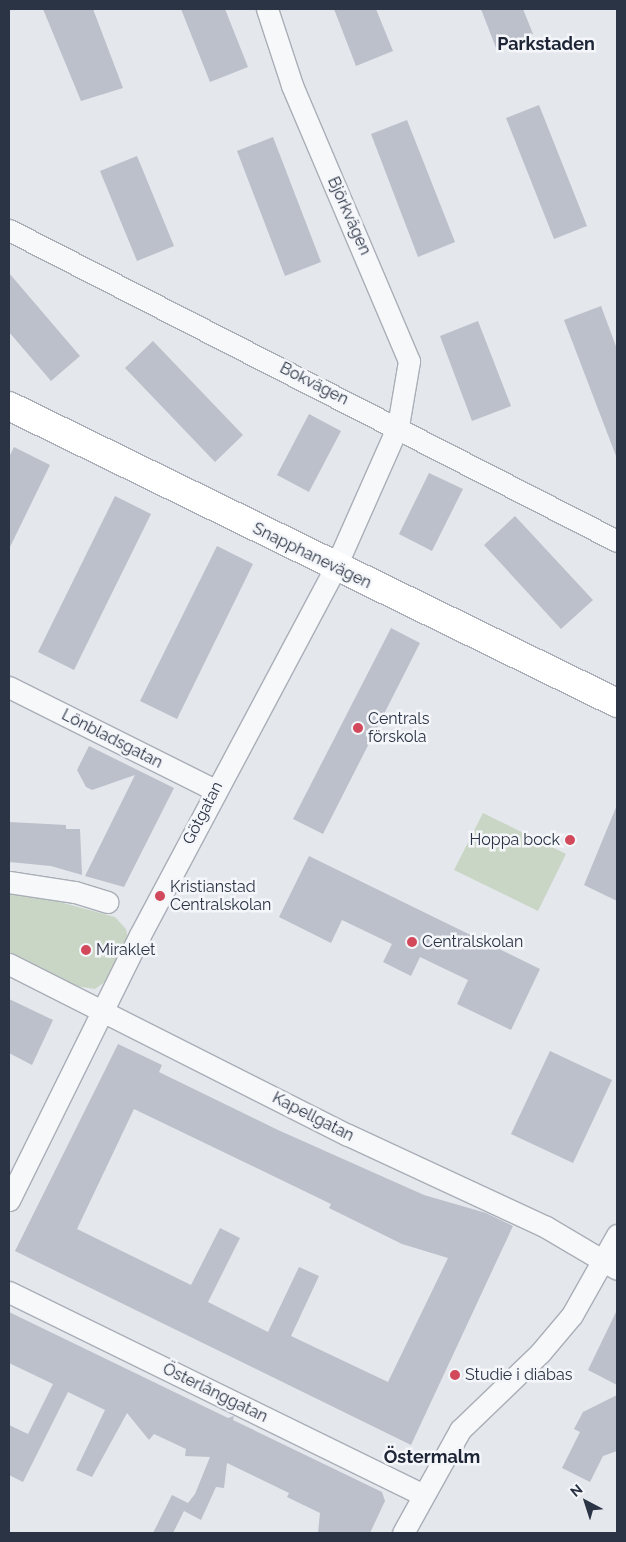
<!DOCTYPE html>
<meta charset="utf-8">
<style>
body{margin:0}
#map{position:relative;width:626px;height:1542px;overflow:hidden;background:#e4e7ec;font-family:Raleway,sans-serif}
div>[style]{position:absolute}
.green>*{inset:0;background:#c9d6c5}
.building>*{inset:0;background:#bbc0ca}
.roads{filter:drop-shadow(1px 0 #a9aeb7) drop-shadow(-1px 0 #a9aeb7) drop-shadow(0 1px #a9aeb7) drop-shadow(0 -1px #a9aeb7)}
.minor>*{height:21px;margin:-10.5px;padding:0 10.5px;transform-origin:10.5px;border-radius:10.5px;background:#f7f8fa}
.major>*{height:28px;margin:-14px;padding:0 14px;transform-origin:14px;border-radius:14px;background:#fff}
.dots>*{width:14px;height:14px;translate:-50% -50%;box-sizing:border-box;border:2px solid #f4f6f9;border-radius:50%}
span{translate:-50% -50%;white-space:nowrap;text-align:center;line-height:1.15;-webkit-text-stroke:5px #f4f6f9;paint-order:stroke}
.street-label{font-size:16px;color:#2b3445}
.poi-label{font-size:16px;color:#2b3445}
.left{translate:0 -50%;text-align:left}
.right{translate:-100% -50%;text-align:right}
.neighbourhood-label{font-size:18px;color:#1d2536;font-weight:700}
.frame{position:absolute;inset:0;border:10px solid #2b3445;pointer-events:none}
.north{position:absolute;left:561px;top:1477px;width:50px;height:50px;-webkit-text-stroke:4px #f4f6f9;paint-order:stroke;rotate:320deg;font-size:14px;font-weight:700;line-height:20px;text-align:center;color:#2b3445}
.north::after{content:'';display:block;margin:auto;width:18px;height:22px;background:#2b3445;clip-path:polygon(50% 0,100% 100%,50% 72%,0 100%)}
</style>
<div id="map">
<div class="green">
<div style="clip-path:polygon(483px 813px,566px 854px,538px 911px,454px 870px)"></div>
<div style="clip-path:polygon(23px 892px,115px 917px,126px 929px,128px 939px,106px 981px,95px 989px,76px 986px,9px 952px,9px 893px)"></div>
</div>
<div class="building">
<div style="clip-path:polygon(43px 9px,93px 9px,123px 88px,81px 101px)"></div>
<div style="clip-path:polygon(181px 9px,225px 9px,248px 67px,210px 82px)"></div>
<div style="clip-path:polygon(334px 9px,376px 9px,393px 51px,356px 66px)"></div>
<div style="clip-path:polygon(481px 9px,523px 9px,533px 34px,496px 48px)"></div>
<div style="clip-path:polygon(539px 105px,587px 226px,554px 239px,506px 118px)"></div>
<div style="clip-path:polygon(407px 120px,455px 242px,418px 257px,371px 134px)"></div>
<div style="clip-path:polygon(273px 137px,321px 262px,285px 276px,237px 151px)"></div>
<div style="clip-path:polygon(137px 156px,174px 246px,137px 261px,100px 171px)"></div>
<div style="clip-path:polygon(9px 273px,80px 356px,51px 381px,9px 332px)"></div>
<div style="clip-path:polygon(601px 306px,617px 349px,616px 456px,564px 320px)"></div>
<div style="clip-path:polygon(478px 321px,511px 406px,472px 421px,440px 336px)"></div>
<div style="clip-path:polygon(153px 341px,243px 435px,215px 462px,125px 368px)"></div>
<div style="clip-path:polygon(309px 414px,341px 431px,309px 492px,277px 475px)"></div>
<div style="clip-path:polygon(14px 447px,50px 465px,9px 549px,9px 457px)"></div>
<div style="clip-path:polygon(429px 473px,463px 489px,432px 551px,399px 534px)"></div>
<div style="clip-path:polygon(115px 496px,151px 514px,74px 670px,38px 652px)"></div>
<div style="clip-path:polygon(515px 516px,593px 600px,561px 629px,484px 545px)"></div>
<div style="clip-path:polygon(217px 546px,253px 564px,177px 719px,140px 701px)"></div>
<div style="clip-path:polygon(391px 628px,420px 643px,323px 834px,293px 819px)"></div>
<div style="clip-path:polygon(89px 746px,174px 788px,124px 887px,85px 876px,135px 775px,92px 790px,86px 787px,77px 770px)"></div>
<div style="clip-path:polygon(617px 805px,617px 901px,584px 885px)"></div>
<div style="clip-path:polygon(9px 822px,66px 825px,66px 829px,80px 829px,82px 875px,51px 866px,9px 862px)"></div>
<div style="clip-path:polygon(309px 856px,540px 969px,511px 1030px,457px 1004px,468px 980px,420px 957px,411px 976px,383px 962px,392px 944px,342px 920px,331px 943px,279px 917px)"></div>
<div style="clip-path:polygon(9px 999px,53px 1020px,32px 1065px,9px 1053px)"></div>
<div style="clip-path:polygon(evenodd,118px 1044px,162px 1065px,159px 1072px,278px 1130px,424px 1195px,486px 1213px,513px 1226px,411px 1445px,15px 1251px,118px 1044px,134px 1109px,331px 1204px,329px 1208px,402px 1244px,448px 1258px,388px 1382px,291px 1336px,319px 1276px,299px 1267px,268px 1332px,208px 1302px,240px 1238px,220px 1228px,191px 1285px,77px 1229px,134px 1109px)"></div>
<div style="clip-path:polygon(550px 1051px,612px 1080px,573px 1163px,511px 1134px)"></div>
<div style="clip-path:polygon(617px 1310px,617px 1385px,588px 1370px)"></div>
<div style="clip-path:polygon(9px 1312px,228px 1418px,234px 1416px,233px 1420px,382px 1492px,385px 1501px,370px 1533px,318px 1533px,320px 1513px,287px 1497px,289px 1493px,227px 1463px,224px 1488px,216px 1487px,201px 1520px,184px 1511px,173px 1533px,153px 1533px,172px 1495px,188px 1503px,195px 1494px,210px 1457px,185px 1456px,186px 1449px,154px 1434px,149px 1440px,127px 1413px,92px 1477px,76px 1470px,105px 1410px,68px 1392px,23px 1482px,9px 1475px,9px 1425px,28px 1434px,53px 1384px,9px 1363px)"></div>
<div style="clip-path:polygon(617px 1395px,617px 1451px,603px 1456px,590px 1482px,562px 1468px,580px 1432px,574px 1429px,583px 1412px)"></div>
</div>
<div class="roads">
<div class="minor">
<div style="left:9px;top:230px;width:683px;rotate:27.09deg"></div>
<div style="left:9px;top:687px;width:230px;rotate:26.6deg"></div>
<div style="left:9px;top:882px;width:67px;rotate:8.6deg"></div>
<div style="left:75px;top:892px;width:34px;rotate:17deg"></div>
<div style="left:9px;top:964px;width:380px;rotate:26.8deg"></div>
<div style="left:348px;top:1135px;width:218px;rotate:24.9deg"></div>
<div style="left:546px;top:1227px;width:82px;rotate:30.6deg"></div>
<div style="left:9px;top:1200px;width:296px;rotate:-63.7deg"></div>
<div style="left:140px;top:935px;width:416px;rotate:-62deg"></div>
<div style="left:335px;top:568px;width:155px;rotate:-66.1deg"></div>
<div style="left:398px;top:426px;width:66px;rotate:-80.4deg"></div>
<div style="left:409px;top:361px;width:300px;rotate:-113deg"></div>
<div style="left:292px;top:85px;width:80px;rotate:-108.2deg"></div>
<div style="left:9px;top:1292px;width:460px;rotate:26.1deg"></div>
<div style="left:403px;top:1533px;width:118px;rotate:-61deg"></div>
<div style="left:460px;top:1430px;width:111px;rotate:-43.9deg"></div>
<div style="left:540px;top:1353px;width:50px;rotate:-49.9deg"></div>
<div style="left:572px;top:1315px;width:92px;rotate:-60.6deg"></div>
</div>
<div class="major">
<div style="left:9px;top:406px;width:677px;rotate:26.03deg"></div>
</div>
</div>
<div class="dots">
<div style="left:358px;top:728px;background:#d1495b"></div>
<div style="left:570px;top:840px;background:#d1495b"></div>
<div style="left:160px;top:896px;background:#d1495b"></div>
<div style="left:412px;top:942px;background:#d1495b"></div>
<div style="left:86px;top:950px;background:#d1495b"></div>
<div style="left:455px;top:1375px;background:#d1495b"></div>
</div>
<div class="street-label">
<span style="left:349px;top:216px;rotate:66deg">Björkvägen</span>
<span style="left:314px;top:384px;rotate:27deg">Bokvägen</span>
<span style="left:312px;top:556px;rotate:26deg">Snapphanevägen</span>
<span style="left:112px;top:739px;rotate:27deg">Lönbladsgatan</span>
<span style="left:203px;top:813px;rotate:-63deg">Götgatan</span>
<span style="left:313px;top:1117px;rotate:27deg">Kapellgatan</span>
<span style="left:215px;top:1393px;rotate:26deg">Österlånggatan</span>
</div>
<div class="poi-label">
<span class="left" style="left:368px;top:728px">Centrals<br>förskola</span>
<span class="right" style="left:560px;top:840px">Hoppa bock</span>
<span class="left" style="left:170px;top:896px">Kristianstad<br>Centralskolan</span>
<span class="left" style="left:422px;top:942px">Centralskolan</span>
<span class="left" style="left:96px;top:950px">Miraklet</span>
<span class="left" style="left:465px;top:1375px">Studie i diabas</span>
</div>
<div class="neighbourhood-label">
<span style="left:546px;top:44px">Parkstaden</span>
<span style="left:432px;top:1457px">Östermalm</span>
</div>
<div class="frame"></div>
<div class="north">N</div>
</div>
